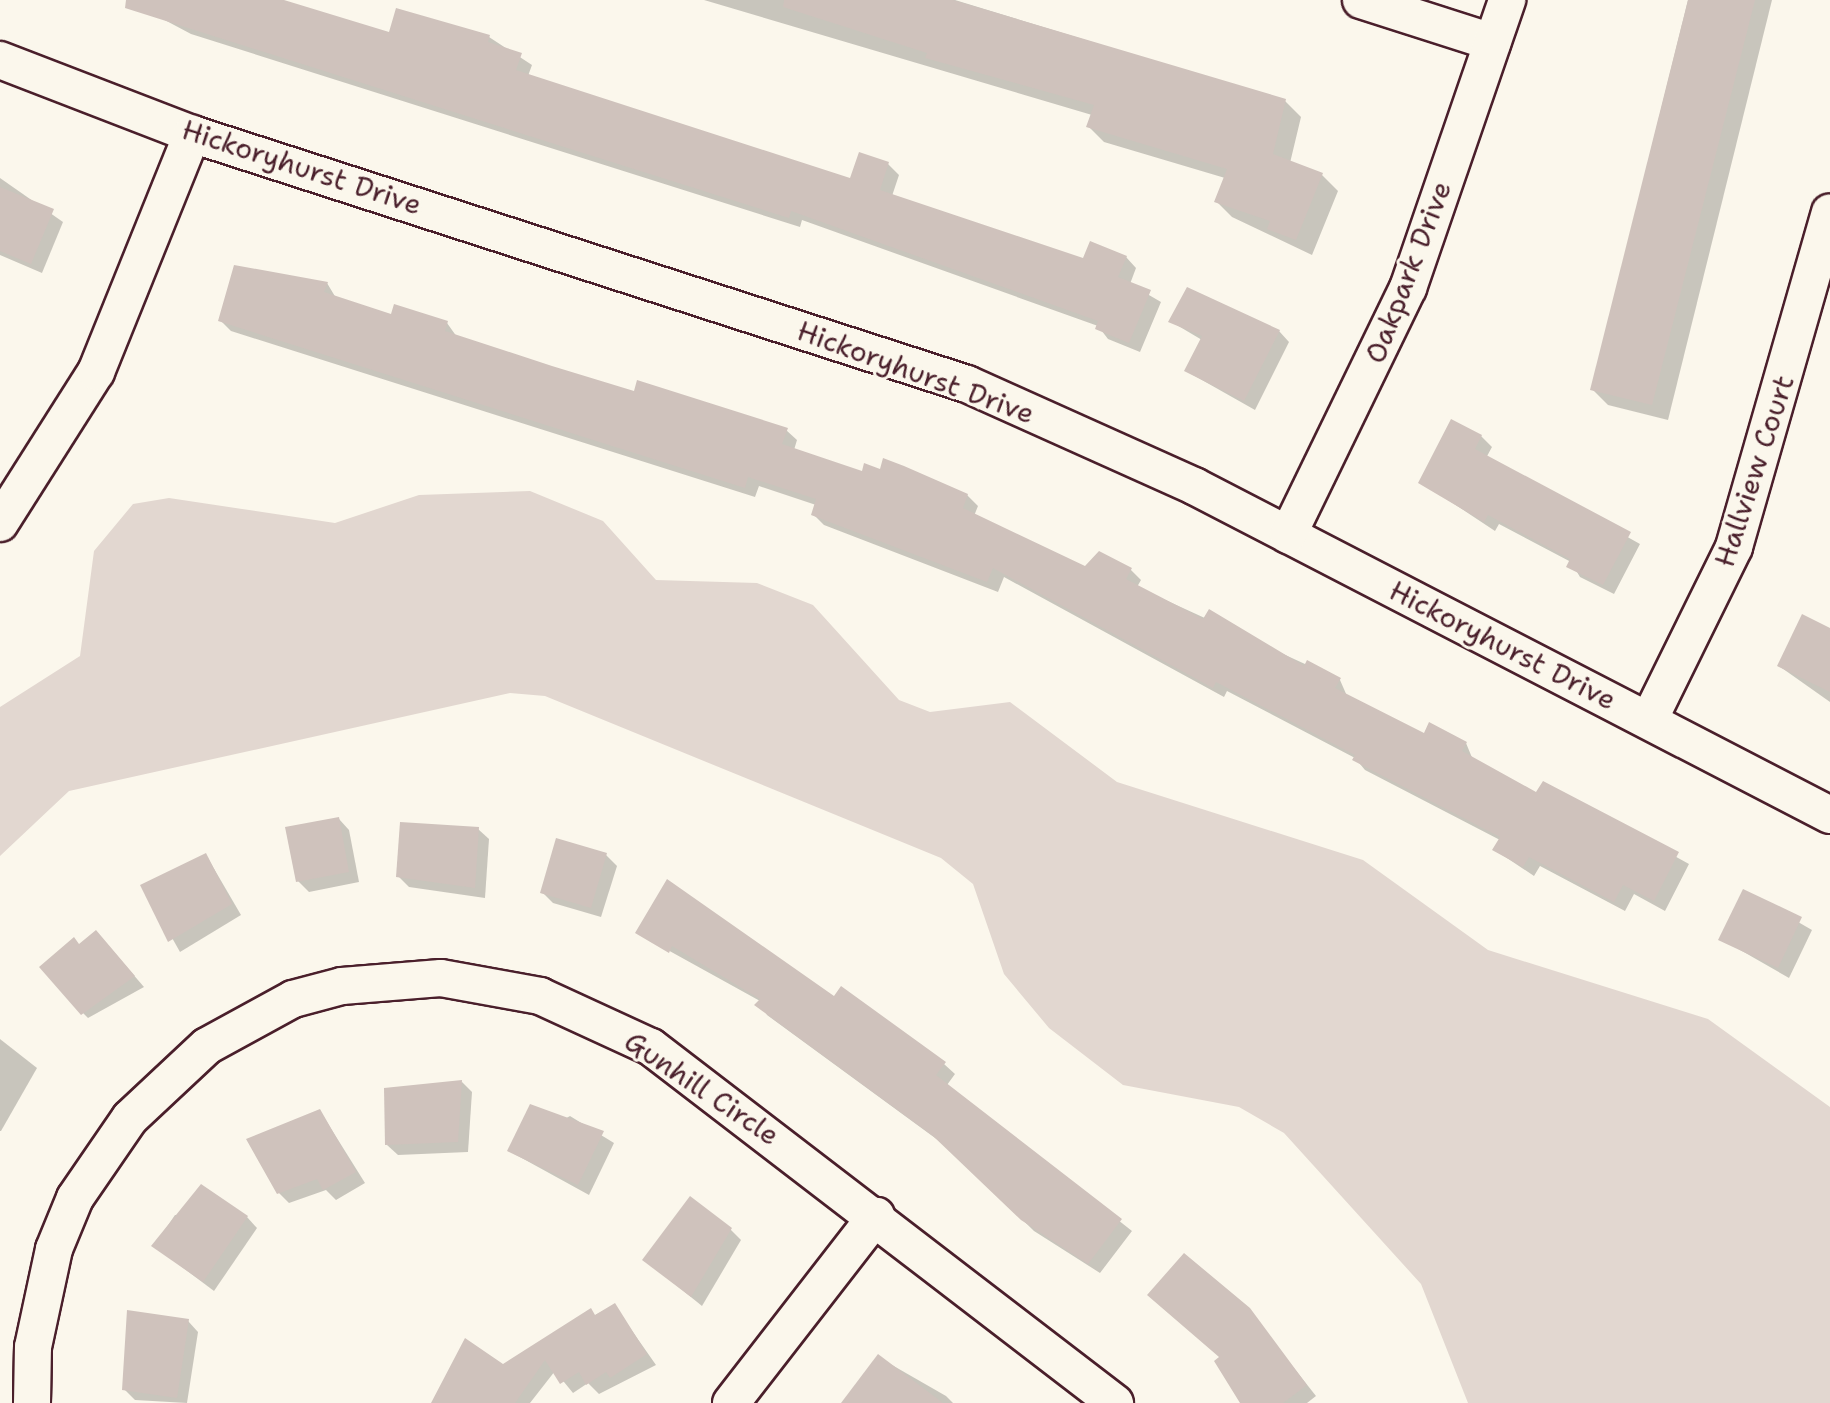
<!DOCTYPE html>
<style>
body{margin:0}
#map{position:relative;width:1830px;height:1403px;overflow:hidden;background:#fbf7ec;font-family:"Shantell Sans",sans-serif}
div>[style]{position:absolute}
.green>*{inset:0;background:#e2d7d0}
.shadow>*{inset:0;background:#0003}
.building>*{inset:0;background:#cfc2bc}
.roads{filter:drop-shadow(2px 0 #4a1f2b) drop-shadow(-2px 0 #4a1f2b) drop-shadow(0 2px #4a1f2b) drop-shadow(0 -2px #4a1f2b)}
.street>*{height:36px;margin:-18px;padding:0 18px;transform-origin:18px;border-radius:18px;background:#fbf7ec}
span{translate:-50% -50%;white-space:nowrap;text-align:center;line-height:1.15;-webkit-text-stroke:6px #fbf7ec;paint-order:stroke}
.street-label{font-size:28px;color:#4a1f2b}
</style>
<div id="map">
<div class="green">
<div style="clip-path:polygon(530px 491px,603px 521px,656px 580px,757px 583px,813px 605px,899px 700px,930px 712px,1010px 702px,1117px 782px,1363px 860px,1488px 950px,1708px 1019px,1830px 1107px,1830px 1403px,1468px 1403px,1421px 1284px,1284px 1133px,1239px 1107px,1123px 1085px,1049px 1028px,1004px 974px,973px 884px,941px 858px,545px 696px,510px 693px,69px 791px,0 856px,0 707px,80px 656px,94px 551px,133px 504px,169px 498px,335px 523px,419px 495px)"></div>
</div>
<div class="shadow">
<div style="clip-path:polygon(127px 0,278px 0,390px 34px,489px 37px,532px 65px,528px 76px,851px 180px,888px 164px,899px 175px,892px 196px,1085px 260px,1126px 257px,1136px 268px,1130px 284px,1161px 302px,1140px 352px,1108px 339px,1098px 326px,802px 220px,800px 227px,191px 34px)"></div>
<div style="clip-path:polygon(704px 0,955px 0,1285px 101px,1301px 117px,1290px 163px,1322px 175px,1338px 191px,1312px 255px,1232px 217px,1216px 201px,1225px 178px,1104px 142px,1088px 126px,1092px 115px)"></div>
<div style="clip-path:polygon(1688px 0,1772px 0,1668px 420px,1608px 405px,1592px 389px)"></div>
<div style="clip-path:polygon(0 178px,63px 222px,42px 273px,0 255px)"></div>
<div style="clip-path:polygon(327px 283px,336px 298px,392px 316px,447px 323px,457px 337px,635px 393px,786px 430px,797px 440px,794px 450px,863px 474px,967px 495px,978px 506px,974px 516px,1085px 568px,1130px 569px,1141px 580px,1137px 587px,1340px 680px,1347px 696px,1425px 736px,1466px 743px,1473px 760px,1537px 795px,1544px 784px,1689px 864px,1665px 911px,1634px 894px,1625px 911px,1540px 866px,1534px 876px,1495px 850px,1500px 840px,1365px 770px,1355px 758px,1227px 691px,1224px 697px,1004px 577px,998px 592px,824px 525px,813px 514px,816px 505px,759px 486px,755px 497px,231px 331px,220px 320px)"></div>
<div style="clip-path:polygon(1170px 321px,1279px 331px,1289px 342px,1255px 410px,1186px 371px,1202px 340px)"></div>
<div style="clip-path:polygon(1481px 436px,1492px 447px,1486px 458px,1640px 544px,1614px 594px,1580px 577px,1571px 562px,1499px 524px,1495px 531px,1421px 482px)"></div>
<div style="clip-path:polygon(1830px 630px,1830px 702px,1779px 666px)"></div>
<div style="clip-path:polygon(339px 819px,349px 830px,359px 882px,309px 892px,298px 881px)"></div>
<div style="clip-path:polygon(478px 829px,489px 839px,485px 898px,409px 887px,398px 876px)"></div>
<div style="clip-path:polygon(206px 855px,241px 915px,180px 952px,143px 886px)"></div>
<div style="clip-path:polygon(606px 855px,617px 866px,601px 917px,553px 903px,543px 893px)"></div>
<div style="clip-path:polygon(1744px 891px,1812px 930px,1789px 978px,1721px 939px)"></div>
<div style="clip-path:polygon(637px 933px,834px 998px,944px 1064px,955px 1074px,947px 1085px,1132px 1231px,1100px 1273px,1034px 1231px,946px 1146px,767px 1015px,760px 1001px)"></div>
<div style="clip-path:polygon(106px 943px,144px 987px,88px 1018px,77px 1007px,80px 946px)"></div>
<div style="clip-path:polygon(0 1039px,37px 1068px,1px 1131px,0 1131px)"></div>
<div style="clip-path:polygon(462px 1082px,472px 1092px,468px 1152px,398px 1155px,387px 1145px)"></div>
<div style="clip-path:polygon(320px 1111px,365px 1183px,336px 1200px,326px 1190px,289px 1203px,278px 1192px)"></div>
<div style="clip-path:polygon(570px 1116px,614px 1143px,589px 1195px,509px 1151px)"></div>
<div style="clip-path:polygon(175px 1215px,247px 1217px,257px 1228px,214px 1291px,154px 1246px)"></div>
<div style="clip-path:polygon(730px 1229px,741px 1240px,702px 1306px,645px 1260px)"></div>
<div style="clip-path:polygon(614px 1305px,656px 1365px,599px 1394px,588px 1383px,573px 1393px,555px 1371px,530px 1403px,432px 1403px)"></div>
<div style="clip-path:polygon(1248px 1310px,1316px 1396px,1307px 1403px,1245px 1403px,1221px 1358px)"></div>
<div style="clip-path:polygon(129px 1312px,188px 1321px,198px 1332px,187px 1403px,135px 1400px,124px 1389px)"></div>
<div style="clip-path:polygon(878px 1357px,946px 1396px,953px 1403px,844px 1403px)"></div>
</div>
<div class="building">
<div style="clip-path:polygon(126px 0,284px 0,389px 32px,396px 8px,490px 35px,488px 42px,522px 53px,516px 70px,850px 178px,859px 152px,889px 162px,880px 190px,1083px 258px,1090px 241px,1127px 256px,1118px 277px,1151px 290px,1129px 343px,1095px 329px,1098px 321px,791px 211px,789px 218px,125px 8px)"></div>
<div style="clip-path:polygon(784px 0,953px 0,1286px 99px,1273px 154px,1323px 173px,1296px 240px,1267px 229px,1270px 221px,1214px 202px,1227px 169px,1086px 127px,1094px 105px,925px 58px,927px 53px,783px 7px)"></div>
<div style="clip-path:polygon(1688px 0,1755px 0,1652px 405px,1590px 390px)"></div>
<div style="clip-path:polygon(0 187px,54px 209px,31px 264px,0 251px)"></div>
<div style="clip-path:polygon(234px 265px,328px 282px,324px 292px,391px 314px,394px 304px,448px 321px,445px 331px,552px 366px,634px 391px,637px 380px,788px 428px,782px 444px,862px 471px,864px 463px,880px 469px,883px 458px,904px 466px,968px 494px,963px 508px,1085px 566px,1099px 551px,1132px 568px,1126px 579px,1203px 619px,1209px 609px,1304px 666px,1307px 660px,1341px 678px,1335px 688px,1424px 733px,1429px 722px,1467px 742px,1462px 751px,1536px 792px,1543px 781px,1679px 852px,1654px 901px,1623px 885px,1614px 902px,1529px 857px,1523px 867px,1492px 850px,1500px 837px,1352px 760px,1355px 755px,1216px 682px,1213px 688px,993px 568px,987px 582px,811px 515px,816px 499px,748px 477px,745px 488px,218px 321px)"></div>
<div style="clip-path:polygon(1187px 287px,1280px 330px,1244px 401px,1184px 371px,1202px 336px,1168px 322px)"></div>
<div style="clip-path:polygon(1451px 419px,1482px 435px,1475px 449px,1631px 532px,1603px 585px,1566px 567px,1570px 559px,1488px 515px,1484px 522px,1418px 483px)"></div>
<div style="clip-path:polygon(1802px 614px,1830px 628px,1830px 692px,1777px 666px)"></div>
<div style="clip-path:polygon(339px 817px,349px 872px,296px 882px,285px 827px)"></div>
<div style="clip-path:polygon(400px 822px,479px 827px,475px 888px,396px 877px)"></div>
<div style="clip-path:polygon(556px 838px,607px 853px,591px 908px,540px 893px)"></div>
<div style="clip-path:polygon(206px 853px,232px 904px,168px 942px,140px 885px)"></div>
<div style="clip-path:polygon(667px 879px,834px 996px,841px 986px,946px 1062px,936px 1075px,1122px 1219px,1088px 1264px,1021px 1220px,933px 1136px,754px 1005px,760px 999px,672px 946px,669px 953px,635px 933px)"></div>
<div style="clip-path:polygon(1743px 889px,1802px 917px,1778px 968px,1718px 940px)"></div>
<div style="clip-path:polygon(96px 930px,135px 976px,81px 1015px,39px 967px,74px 937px,79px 944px)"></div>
<div style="clip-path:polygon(462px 1080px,458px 1142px,385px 1145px,384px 1088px)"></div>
<div style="clip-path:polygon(530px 1104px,604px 1131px,578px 1185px,507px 1151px)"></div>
<div style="clip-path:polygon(320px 1109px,356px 1172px,323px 1190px,317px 1179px,277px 1194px,246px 1139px)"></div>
<div style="clip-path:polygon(201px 1184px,248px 1216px,203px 1282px,151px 1246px)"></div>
<div style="clip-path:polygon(690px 1196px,732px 1228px,691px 1297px,642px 1260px)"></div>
<div style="clip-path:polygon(1184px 1253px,1250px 1308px,1307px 1385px,1283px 1403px,1240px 1403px,1214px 1361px,1219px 1357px,1147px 1295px)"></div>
<div style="clip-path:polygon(615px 1303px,647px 1354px,610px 1378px,606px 1372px,586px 1385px,579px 1372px,560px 1384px,545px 1360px,515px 1403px,431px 1403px,465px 1338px,503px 1364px,591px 1308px,595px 1315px)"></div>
<div style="clip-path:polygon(127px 1310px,189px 1319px,177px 1398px,122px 1390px)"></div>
<div style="clip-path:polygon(878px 1354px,943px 1403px,841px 1403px)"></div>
</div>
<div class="roads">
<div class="street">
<div style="left:1361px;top:0;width:138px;rotate:17.8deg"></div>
<div style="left:0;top:60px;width:206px;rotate:21.1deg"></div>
<div style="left:192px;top:134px;width:814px;rotate:17.88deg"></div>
<div style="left:967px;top:384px;width:249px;rotate:24.2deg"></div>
<div style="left:1194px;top:486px;width:716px;rotate:27.35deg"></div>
<div style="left:0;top:523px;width:179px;rotate:-57.6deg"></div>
<div style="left:96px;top:372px;width:257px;rotate:-68deg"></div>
<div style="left:1288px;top:535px;width:275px;rotate:-64.1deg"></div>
<div style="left:1408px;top:288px;width:305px;rotate:-71deg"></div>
<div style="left:1649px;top:720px;width:193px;rotate:-63.8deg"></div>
<div style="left:1734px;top:547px;width:348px;rotate:-74deg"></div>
<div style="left:32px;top:1403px;width:56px;rotate:-89deg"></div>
<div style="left:33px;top:1347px;width:100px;rotate:-77.9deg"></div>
<div style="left:54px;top:1249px;width:55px;rotate:-67.6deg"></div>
<div style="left:75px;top:1198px;width:97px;rotate:-55.5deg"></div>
<div style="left:130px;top:1118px;width:105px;rotate:-43.1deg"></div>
<div style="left:207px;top:1046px;width:98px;rotate:-28.7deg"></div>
<div style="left:293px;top:999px;width:51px;rotate:-14.9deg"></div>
<div style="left:342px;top:986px;width:99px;rotate:-4.6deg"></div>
<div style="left:441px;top:978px;width:101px;rotate:10.3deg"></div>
<div style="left:540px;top:996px;width:122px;rotate:24.7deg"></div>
<div style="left:651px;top:1047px;width:585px;rotate:37.5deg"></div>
<div style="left:731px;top:1403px;width:237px;rotate:-52.2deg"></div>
</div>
</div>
<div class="street-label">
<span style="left:302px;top:167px;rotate:18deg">Hickoryhurst Drive</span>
<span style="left:1408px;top:272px;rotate:-69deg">Oakpark Drive</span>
<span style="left:916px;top:372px;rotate:20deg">Hickoryhurst Drive</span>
<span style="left:1754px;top:471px;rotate:-72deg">Hallview Court</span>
<span style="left:1503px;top:645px;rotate:27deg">Hickoryhurst Drive</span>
<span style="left:702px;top:1088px;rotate:34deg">Gunhill Circle</span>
</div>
</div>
